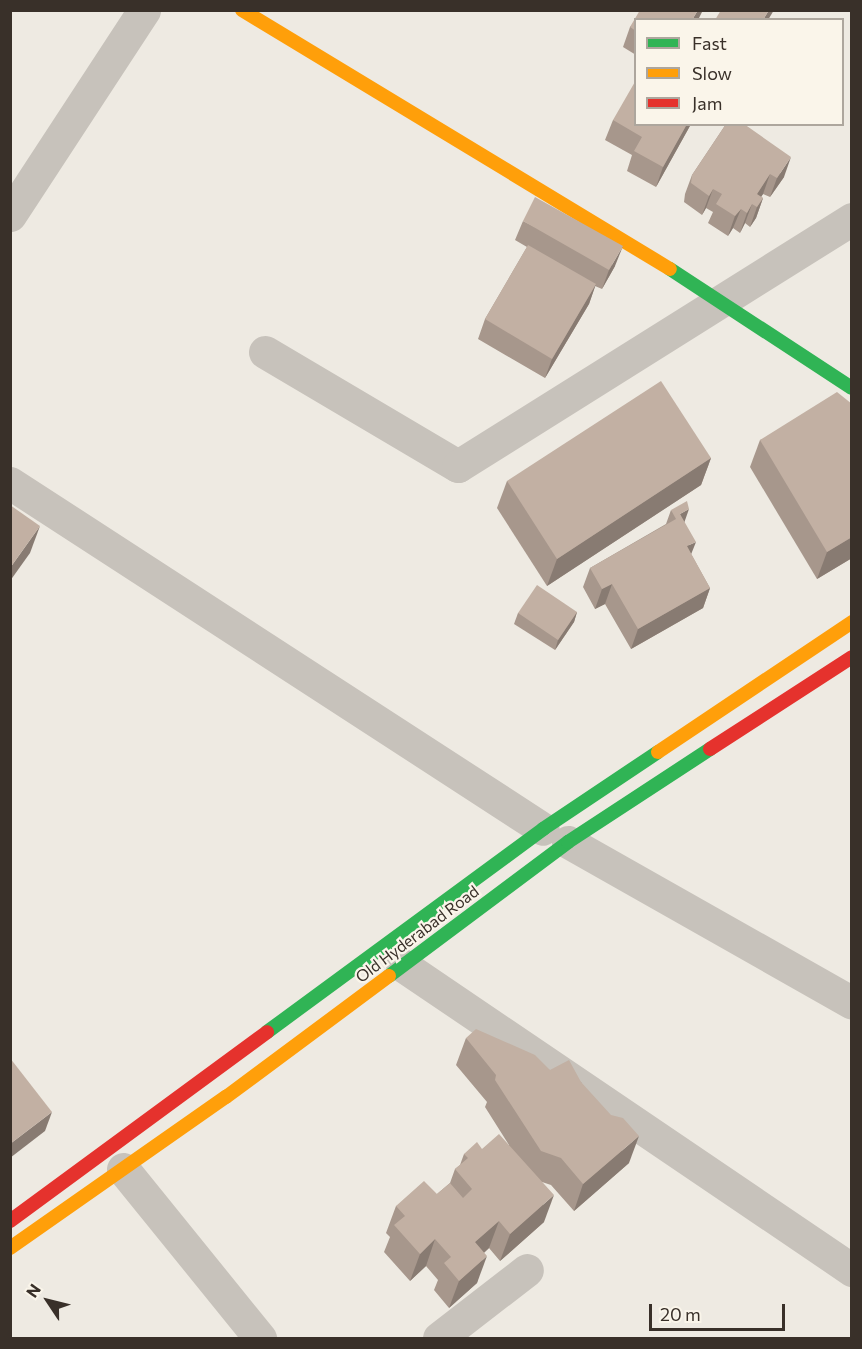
<!DOCTYPE html>
<style>
body{margin:0}
#map{position:relative;width:862px;height:1349px;overflow:hidden;background:#eeeae2;font-family:Commissioner,sans-serif}
div>[style]{position:absolute}
.street>*{height:33px;margin:-16.5px;padding:0 16.5px;transform-origin:16.5px;border-radius:16.5px;background:#c7c2bb}
.fast>*{height:14px;margin:-7px;padding:0 7px;transform-origin:7px;border-radius:7px;background:#30b455}
.slow>*{height:14px;margin:-7px;padding:0 7px;transform-origin:7px;border-radius:7px;background:#ff9f0a}
.jam>*{height:14px;margin:-7px;padding:0 7px;transform-origin:7px;border-radius:7px;background:#e5322d}
.wall>*{inset:0;background:#a7978c}
.shaded-wall>*{inset:0;background:#887b72}
.building>*{inset:0;background:#c2b0a3}
span{translate:-50% -50%;white-space:nowrap;text-align:center;line-height:1.15;-webkit-text-stroke:4.5px #faf5ea;paint-order:stroke}
.street-label{font-size:16px;color:#393029}
.frame{position:absolute;inset:0;border:12px solid #393029;pointer-events:none}
.legend{position:absolute;left:634px;top:18px;width:210px;height:108px;box-sizing:border-box;background:#faf5ea;border:2px solid #ada69d;margin:0;padding:8px 10px;list-style:none;font-size:18px;color:#393029}
.legend li{display:flex;align-items:center;gap:12px;height:30px}
.legend b{width:30px;border:2px solid #ada69d}
.north{position:absolute;left:18px;top:1271px;width:60px;height:60px;-webkit-text-stroke:4px #faf5ea;paint-order:stroke;rotate:305deg;font-size:16px;font-weight:700;line-height:24px;text-align:center;color:#393029}
.north::after{content:'';display:block;margin:auto;width:21px;height:27px;background:#393029;clip-path:polygon(50% 0,100% 100%,50% 72%,0 100%)}
.scale{position:absolute;left:649px;top:1304px;width:136px;height:27px;box-sizing:border-box;border:3px solid #393029;border-top:0;padding-left:8px;font-size:18px;line-height:21px;white-space:nowrap;color:#393029;-webkit-text-stroke:4px #faf5ea;paint-order:stroke}
</style>
<div id="map">
<div class="street">
<div style="left:10px;top:215px;width:245px;rotate:-56.8deg"></div>
<div style="left:265px;top:352px;width:224px;rotate:30.6deg"></div>
<div style="left:458px;top:466px;width:465px;rotate:-32.1deg"></div>
<div style="left:10px;top:483px;width:635px;rotate:32.99deg"></div>
<div style="left:568px;top:842px;width:326px;rotate:29.5deg"></div>
<div style="left:402px;top:965px;width:544px;rotate:34.13deg"></div>
<div style="left:123px;top:1169px;width:218px;rotate:51deg"></div>
<div style="left:439px;top:1338px;width:111px;rotate:-37.7deg"></div>
</div>
<div class="fast">
<div style="left:670px;top:269px;width:217px;rotate:33.2deg"></div>
<div style="left:389px;top:976px;width:224px;rotate:-36.8deg"></div>
<div style="left:568px;top:842px;width:170px;rotate:-33.2deg"></div>
<div style="left:267px;top:1032px;width:343px;rotate:-36.3deg"></div>
<div style="left:543px;top:829px;width:138px;rotate:-33.8deg"></div>
</div>
<div class="slow">
<div style="left:242px;top:10px;width:500px;rotate:31.18deg"></div>
<div style="left:658px;top:752px;width:234px;rotate:-33.8deg"></div>
<div style="left:10px;top:1248px;width:264px;rotate:-35deg"></div>
<div style="left:226px;top:1097px;width:203px;rotate:-36.6deg"></div>
</div>
<div class="jam">
<div style="left:710px;top:749px;width:169px;rotate:-32.9deg"></div>
<div style="left:10px;top:1221px;width:319px;rotate:-36.3deg"></div>
</div>
<div class="wall">
<div style="clip-path:polygon(636px 20px,636px 55px,623px 47px,630px 27px)"></div>
<div style="clip-path:polygon(613px 120px,691px 124px,656px 187px,627px 171px,632px 155px,605px 140px)"></div>
<div style="clip-path:polygon(726px 124px,784px 177px,770px 197px,763px 194px,761px 197px,763px 198px,756px 218px,750px 227px,745px 223px,740px 233px,733px 228px,728px 236px,708px 223px,713px 212px,706px 208px,702px 215px,684px 202px,685px 194px,692px 175px)"></div>
<div style="clip-path:polygon(523px 221px,615px 266px,602px 289px,595px 286px,589px 304px,545px 378px,478px 339px,485px 319px,527px 247px,515px 240px)"></div>
<div style="clip-path:polygon(852px 404px,852px 558px,817px 579px,750px 467px,760px 440px)"></div>
<div style="clip-path:polygon(711px 458px,701px 485px,547px 586px,497px 508px,507px 481px)"></div>
<div style="clip-path:polygon(671px 510px,684px 522px,691px 554px,710px 588px,703px 608px,631px 649px,605px 604px,595px 609px,583px 587px,590px 568px,666px 524px)"></div>
<div style="clip-path:polygon(577px 612px,574px 622px,555px 650px,514px 624px,518px 613px)"></div>
<div style="clip-path:polygon(466px 1038px,581px 1082px,629px 1163px,574px 1211px,551px 1185px,542px 1182px,544px 1222px,500px 1261px,489px 1248px,484px 1253px,477px 1283px,449px 1308px,434px 1290px,438px 1280px,426px 1266px,410px 1281px,384px 1252px,390px 1237px,386px 1233px,396px 1206px,437px 1194px,450px 1183px,455px 1169px,460px 1165px,464px 1154px,482px 1149px,509px 1145px,485px 1107px,487px 1102px,456px 1065px)"></div>
</div>
<div class="shaded-wall">
<div style="clip-path:polygon(698px 10px,703px 10px,698px 20px,692px 20px)"></div>
<div style="clip-path:polygon(769px 10px,774px 10px,768px 20px,763px 20px)"></div>
<div style="clip-path:polygon(687px 124px,691px 124px,656px 187px,663px 167px)"></div>
<div style="clip-path:polygon(791px 157px,784px 177px,770px 197px,777px 178px)"></div>
<div style="clip-path:polygon(770px 174px,763px 194px,755px 206px,757px 194px)"></div>
<div style="clip-path:polygon(713px 189px,706px 208px,702px 215px,709px 196px)"></div>
<div style="clip-path:polygon(763px 198px,756px 218px,750px 227px,757px 207px)"></div>
<div style="clip-path:polygon(752px 204px,745px 223px,740px 233px,747px 213px)"></div>
<div style="clip-path:polygon(741px 209px,733px 228px,728px 236px,735px 216px)"></div>
<div style="clip-path:polygon(623px 246px,615px 266px,602px 289px,609px 270px)"></div>
<div style="clip-path:polygon(596px 284px,589px 304px,545px 378px,552px 359px)"></div>
<div style="clip-path:polygon(711px 458px,701px 485px,547px 586px,557px 559px)"></div>
<div style="clip-path:polygon(689px 509px,682px 529px,680px 514px)"></div>
<div style="clip-path:polygon(40px 526px,30px 553px,10px 581px,10px 568px)"></div>
<div style="clip-path:polygon(852px 537px,852px 558px,817px 579px,827px 552px)"></div>
<div style="clip-path:polygon(696px 542px,688px 562px,687px 546px)"></div>
<div style="clip-path:polygon(612px 584px,605px 604px,595px 609px,602px 589px)"></div>
<div style="clip-path:polygon(710px 588px,703px 608px,631px 649px,638px 629px)"></div>
<div style="clip-path:polygon(577px 612px,574px 622px,555px 650px,558px 640px)"></div>
<div style="clip-path:polygon(52px 1112px,45px 1131px,10px 1158px,10px 1144px)"></div>
<div style="clip-path:polygon(639px 1136px,629px 1163px,574px 1211px,583px 1184px)"></div>
<div style="clip-path:polygon(554px 1195px,544px 1222px,500px 1261px,510px 1234px)"></div>
<div style="clip-path:polygon(499px 1221px,489px 1248px,465px 1269px,475px 1242px)"></div>
<div style="clip-path:polygon(435px 1239px,426px 1266px,410px 1281px,420px 1254px)"></div>
<div style="clip-path:polygon(487px 1256px,477px 1283px,449px 1308px,459px 1281px)"></div>
</div>
<div class="building">
<div style="clip-path:polygon(640px 10px,698px 10px,692px 20px,636px 20px,636px 31px,630px 27px)"></div>
<div style="clip-path:polygon(721px 10px,769px 10px,763px 20px,715px 20px)"></div>
<div style="clip-path:polygon(636px 80px,636px 124px,687px 124px,663px 167px,634px 151px,642px 137px,613px 120px)"></div>
<div style="clip-path:polygon(726px 124px,744px 124px,791px 157px,777px 178px,770px 174px,757px 194px,763px 198px,757px 207px,752px 204px,747px 213px,741px 209px,735px 216px,716px 204px,722px 194px,713px 189px,709px 196px,691px 183px,692px 175px)"></div>
<div style="clip-path:polygon(535px 197px,623px 246px,609px 270px,523px 221px)"></div>
<div style="clip-path:polygon(528px 245px,596px 284px,552px 359px,485px 319px)"></div>
<div style="clip-path:polygon(661px 381px,711px 458px,557px 559px,507px 481px)"></div>
<div style="clip-path:polygon(837px 392px,852px 404px,852px 537px,827px 552px,760px 440px)"></div>
<div style="clip-path:polygon(687px 501px,689px 509px,680px 514px,696px 542px,687px 546px,710px 588px,638px 629px,612px 584px,602px 589px,590px 568px,676px 519px,671px 510px)"></div>
<div style="clip-path:polygon(10px 505px,40px 526px,10px 568px)"></div>
<div style="clip-path:polygon(537px 585px,577px 612px,558px 640px,518px 613px)"></div>
<div style="clip-path:polygon(476px 1029px,535px 1055px,550px 1070px,569px 1060px,581px 1082px,611px 1115px,623px 1118px,639px 1136px,583px 1184px,561px 1158px,541px 1151px,495px 1080px,496px 1075px,466px 1038px)"></div>
<div style="clip-path:polygon(10px 1058px,52px 1112px,10px 1144px)"></div>
<div style="clip-path:polygon(499px 1134px,554px 1195px,510px 1234px,499px 1221px,475px 1242px,487px 1256px,459px 1281px,444px 1263px,451px 1257px,435px 1239px,420px 1254px,394px 1225px,405px 1216px,396px 1206px,424px 1181px,437px 1194px,450px 1183px,463px 1198px,472px 1189px,455px 1169px,468px 1158px,464px 1154px,477px 1142px,482px 1149px)"></div>
</div>
<div class="street-label">
<span style="left:417px;top:934px;rotate:-37deg">Old Hyderabad Road</span>
</div>
<div class="frame"></div>
<ul class="legend">
<li><b style="height:8px;background:#30b455"></b>Fast</li>
<li><b style="height:8px;background:#ff9f0a"></b>Slow</li>
<li><b style="height:8px;background:#e5322d"></b>Jam</li>
</ul>
<div class="north">N</div>
<div class="scale">20 m</div>
</div>
